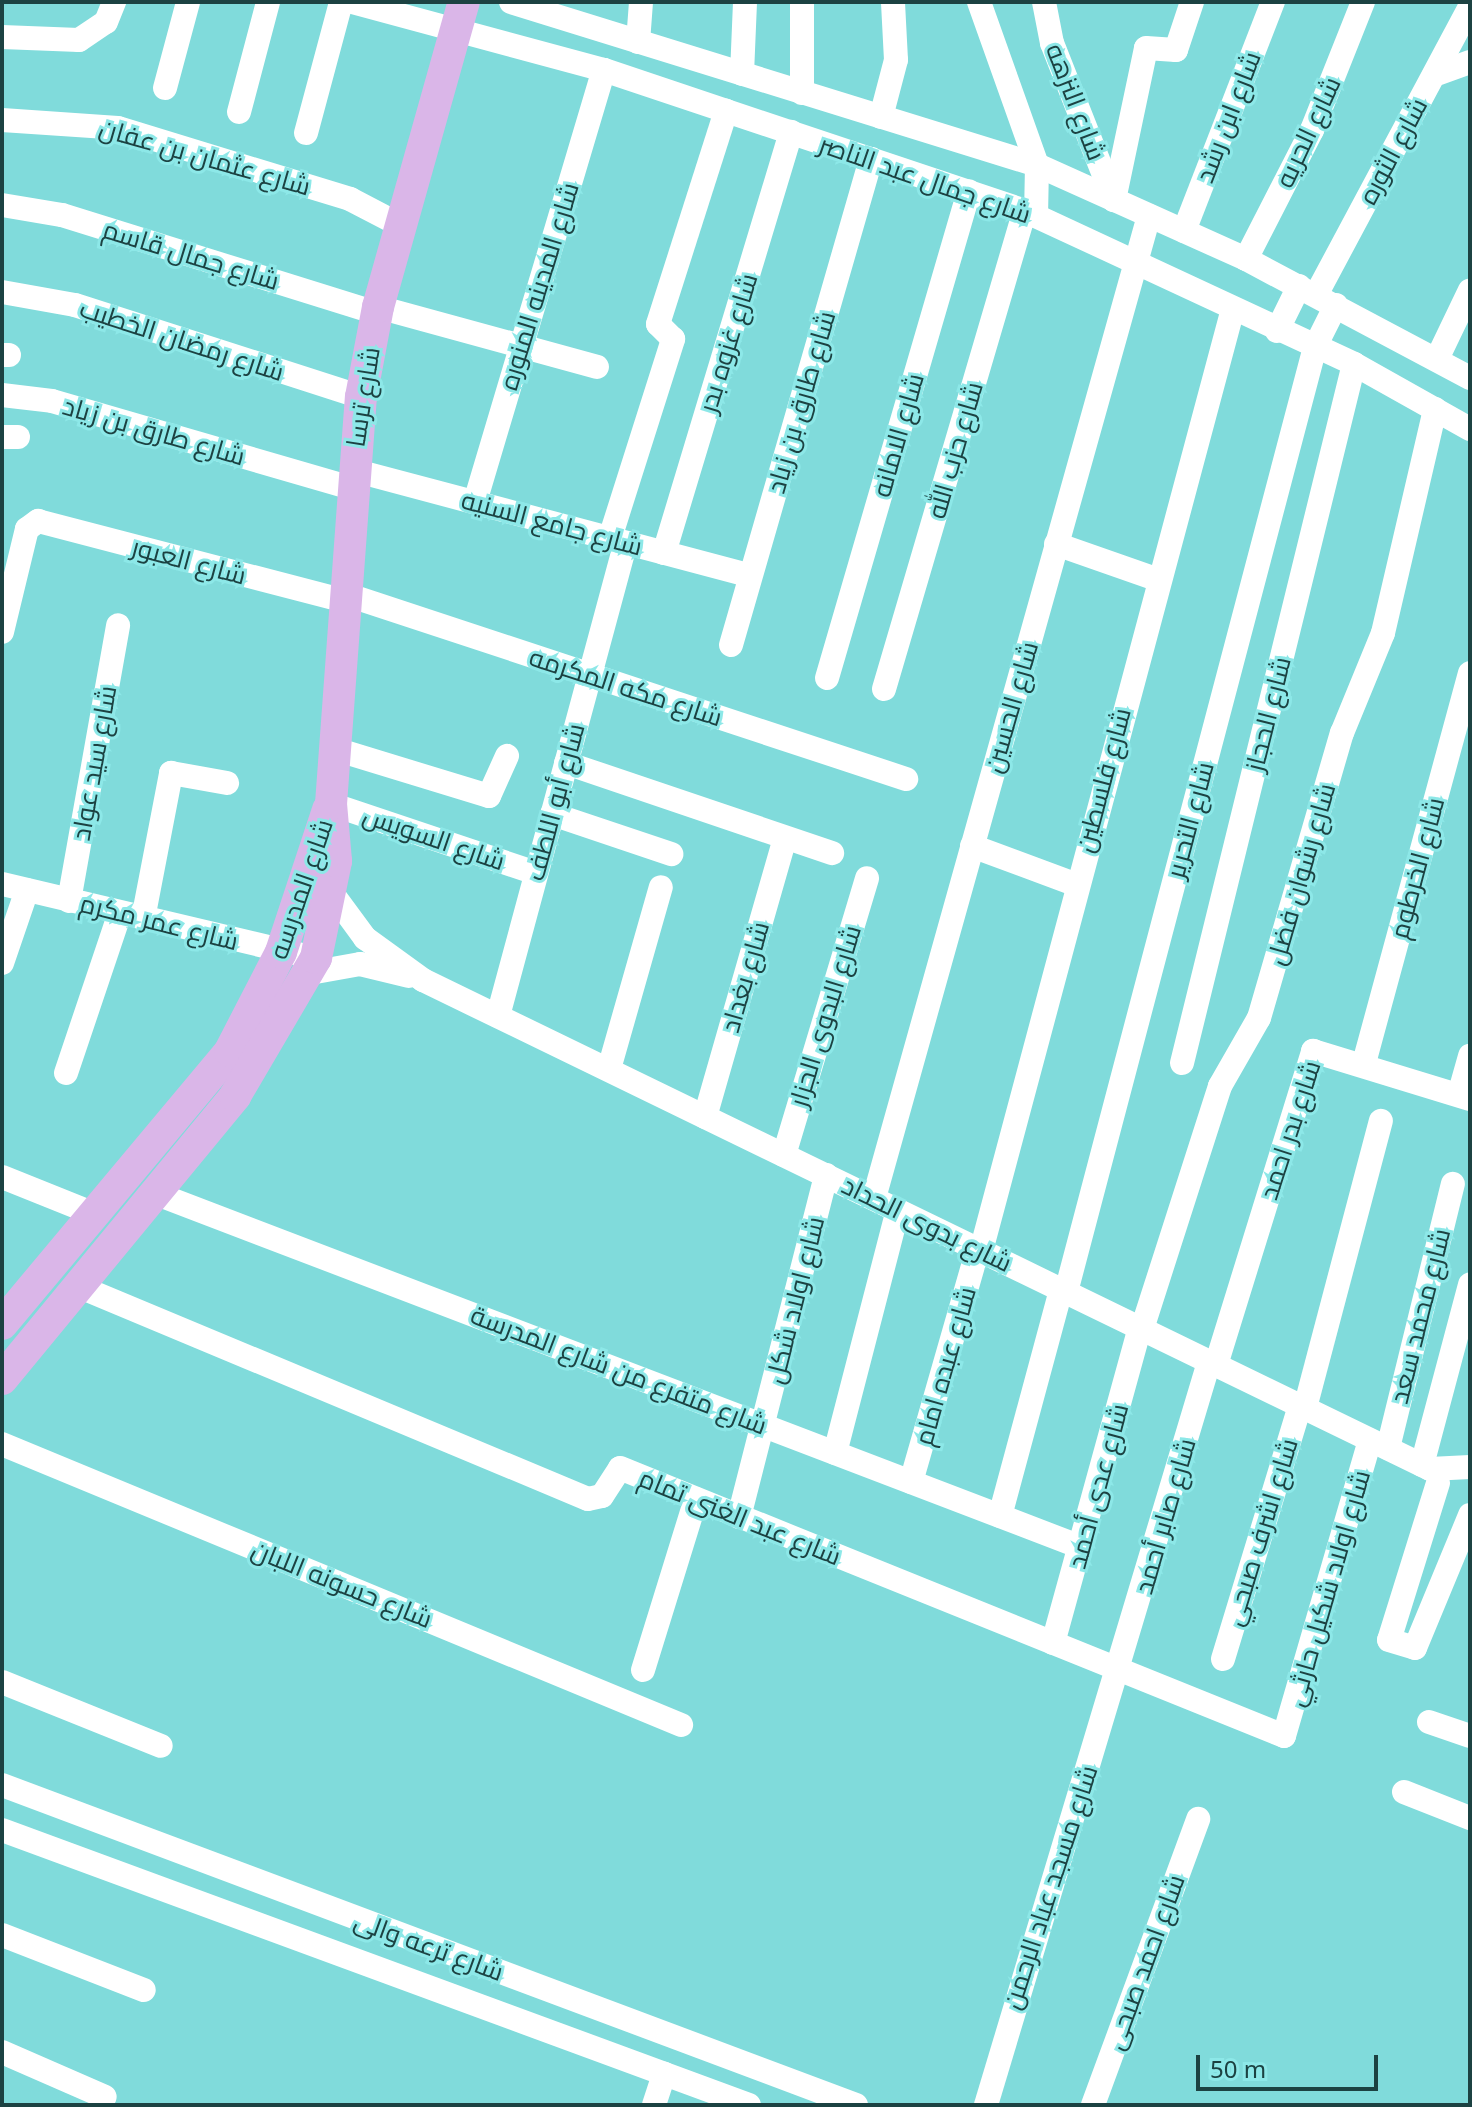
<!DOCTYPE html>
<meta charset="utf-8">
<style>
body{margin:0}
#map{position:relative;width:1472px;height:2107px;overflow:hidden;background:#80dbdb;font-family:"Noto Sans",Cairo,sans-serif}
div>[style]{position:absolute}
.minor>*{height:24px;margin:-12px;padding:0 12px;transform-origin:12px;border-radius:12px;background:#fff}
.major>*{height:32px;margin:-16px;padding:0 16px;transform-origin:16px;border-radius:16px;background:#dab6e8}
span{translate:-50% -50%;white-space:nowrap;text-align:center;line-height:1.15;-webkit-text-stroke:6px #8de8e8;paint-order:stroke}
.street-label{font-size:26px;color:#1c4242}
.frame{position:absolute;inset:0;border:4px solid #1c4242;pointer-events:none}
.scale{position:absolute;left:1196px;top:2055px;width:182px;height:36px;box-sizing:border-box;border:4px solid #1c4242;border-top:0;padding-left:10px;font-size:24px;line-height:28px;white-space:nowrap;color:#1c4242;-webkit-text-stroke:6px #8de8e8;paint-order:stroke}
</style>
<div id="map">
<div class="minor">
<div style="left:352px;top:2px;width:261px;rotate:15.1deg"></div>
<div style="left:604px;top:70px;width:444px;rotate:18.5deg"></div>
<div style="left:1025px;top:211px;width:363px;rotate:24.9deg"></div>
<div style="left:1354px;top:364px;width:133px;rotate:29.3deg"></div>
<div style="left:511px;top:2px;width:551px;rotate:17.22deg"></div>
<div style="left:1037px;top:165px;width:229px;rotate:24.2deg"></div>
<div style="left:1246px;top:259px;width:254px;rotate:28deg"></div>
<div style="left:979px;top:2px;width:173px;rotate:70.4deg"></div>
<div style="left:1037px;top:165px;width:51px;rotate:91.1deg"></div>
<div style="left:1044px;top:2px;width:42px;rotate:79deg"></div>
<div style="left:1052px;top:43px;width:169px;rotate:68.5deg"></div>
<div style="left:2px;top:37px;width:77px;rotate:2.2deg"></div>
<div style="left:79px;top:40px;width:32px;rotate:-34deg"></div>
<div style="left:106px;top:22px;width:22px;rotate:-68deg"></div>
<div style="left:638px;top:42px;width:40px;rotate:-85.7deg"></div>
<div style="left:742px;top:74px;width:72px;rotate:-87.6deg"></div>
<div style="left:1434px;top:75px;width:38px;rotate:-20deg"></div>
<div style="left:165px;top:88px;width:89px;rotate:-75deg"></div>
<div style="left:802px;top:93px;width:91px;rotate:-90deg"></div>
<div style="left:239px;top:112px;width:114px;rotate:-75.2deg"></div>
<div style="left:881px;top:117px;width:59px;rotate:-75.3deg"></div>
<div style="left:896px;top:60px;width:58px;rotate:-93deg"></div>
<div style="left:2px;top:120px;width:116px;rotate:3.9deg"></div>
<div style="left:118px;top:128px;width:243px;rotate:17deg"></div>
<div style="left:350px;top:199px;width:56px;rotate:27.5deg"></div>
<div style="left:306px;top:133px;width:136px;rotate:-75deg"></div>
<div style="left:1114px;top:200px;width:155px;rotate:-78.1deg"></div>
<div style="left:1146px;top:48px;width:30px;rotate:4deg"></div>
<div style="left:1176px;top:50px;width:51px;rotate:-71.6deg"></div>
<div style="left:2px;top:205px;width:61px;rotate:9.5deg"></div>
<div style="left:62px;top:215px;width:330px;rotate:17.3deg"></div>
<div style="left:1184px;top:231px;width:246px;rotate:-68.8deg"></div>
<div style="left:1246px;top:259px;width:145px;rotate:-62.9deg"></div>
<div style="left:1312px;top:130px;width:138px;rotate:-68.3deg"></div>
<div style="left:2px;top:292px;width:74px;rotate:10.1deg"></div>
<div style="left:75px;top:305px;width:300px;rotate:17.8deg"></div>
<div style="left:1316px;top:295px;width:327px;rotate:-61.9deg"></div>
<div style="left:378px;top:307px;width:227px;rotate:15.3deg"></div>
<div style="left:1277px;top:331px;width:50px;rotate:-63.9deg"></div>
<div style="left:2px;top:355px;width:7px"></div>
<div style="left:1437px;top:359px;width:76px;rotate:-64.4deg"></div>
<div style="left:2px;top:395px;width:50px;rotate:6.8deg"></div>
<div style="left:52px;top:401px;width:311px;rotate:16.2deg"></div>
<div style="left:2px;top:437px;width:16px"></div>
<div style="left:353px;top:470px;width:411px;rotate:14.9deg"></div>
<div style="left:475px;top:502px;width:451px;rotate:-73.4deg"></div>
<div style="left:610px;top:538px;width:209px;rotate:-72.4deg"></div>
<div style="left:673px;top:339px;width:21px;rotate:-135deg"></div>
<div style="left:658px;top:324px;width:224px;rotate:-72.3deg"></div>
<div style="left:1056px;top:544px;width:109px;rotate:19.3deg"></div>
<div style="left:664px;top:553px;width:440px;rotate:-73.2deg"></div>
<div style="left:345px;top:594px;width:591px;rotate:18.25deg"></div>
<div style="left:2px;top:632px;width:106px;rotate:-76.4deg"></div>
<div style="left:27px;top:529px;width:14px;rotate:-36deg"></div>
<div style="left:38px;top:521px;width:317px;rotate:14.6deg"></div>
<div style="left:731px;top:645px;width:506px;rotate:-73.93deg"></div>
<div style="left:827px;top:678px;width:507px;rotate:-73.74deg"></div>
<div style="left:884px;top:689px;width:498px;rotate:-73.6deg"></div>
<div style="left:335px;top:749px;width:161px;rotate:17deg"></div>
<div style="left:489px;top:796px;width:44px;rotate:-65.8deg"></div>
<div style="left:566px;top:763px;width:281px;rotate:18.7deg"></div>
<div style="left:331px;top:804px;width:216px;rotate:18.6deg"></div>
<div style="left:552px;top:814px;width:126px;rotate:18.6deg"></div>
<div style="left:972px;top:846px;width:110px;rotate:20.3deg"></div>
<div style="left:2px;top:884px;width:323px;rotate:13.3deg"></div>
<div style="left:332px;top:893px;width:56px;rotate:53.7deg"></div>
<div style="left:365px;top:938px;width:72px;rotate:35.9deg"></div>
<div style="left:423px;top:980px;width:1119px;rotate:25.9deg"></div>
<div style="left:69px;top:901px;width:280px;rotate:-79.9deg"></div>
<div style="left:143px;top:919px;width:149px;rotate:-79.1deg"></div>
<div style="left:171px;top:773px;width:57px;rotate:10.1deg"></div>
<div style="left:2px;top:963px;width:77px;rotate:-71.1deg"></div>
<div style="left:310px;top:973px;width:51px;rotate:-10.2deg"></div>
<div style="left:360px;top:964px;width:50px;rotate:13.8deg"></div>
<div style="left:498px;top:1016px;width:490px;rotate:-74.9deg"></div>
<div style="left:1182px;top:1063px;width:720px;rotate:-76.18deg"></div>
<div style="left:1364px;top:1063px;width:404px;rotate:-74.8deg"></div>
<div style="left:609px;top:1069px;width:189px;rotate:-74.1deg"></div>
<div style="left:66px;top:1073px;width:169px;rotate:-71.4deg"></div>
<div style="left:1459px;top:1095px;width:41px;rotate:-74.2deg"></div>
<div style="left:705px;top:1117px;width:290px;rotate:-74deg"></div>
<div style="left:784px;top:1155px;width:289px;rotate:-73.3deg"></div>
<div style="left:2px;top:1177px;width:102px;rotate:21.8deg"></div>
<div style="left:157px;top:1194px;width:989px;rotate:20.91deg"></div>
<div style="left:874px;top:1198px;width:1020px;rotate:-74.36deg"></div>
<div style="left:981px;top:1251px;width:972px;rotate:-75.03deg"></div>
<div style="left:80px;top:1287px;width:550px;rotate:22.65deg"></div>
<div style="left:588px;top:1499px;width:14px;rotate:-12deg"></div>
<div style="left:602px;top:1496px;width:33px;rotate:-57deg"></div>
<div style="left:620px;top:1468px;width:716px;rotate:21.98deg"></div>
<div style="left:1284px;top:1736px;width:308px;rotate:-73.8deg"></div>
<div style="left:1066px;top:1292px;width:977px;rotate:-75.24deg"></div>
<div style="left:1315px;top:347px;width:47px;rotate:-63.4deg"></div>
<div style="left:1142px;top:1329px;width:255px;rotate:-72.2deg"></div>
<div style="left:1220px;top:1086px;width:78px;rotate:-60.2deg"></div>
<div style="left:1259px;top:1018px;width:297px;rotate:-73.8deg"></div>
<div style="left:1342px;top:733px;width:108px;rotate:-67.7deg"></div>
<div style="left:1383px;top:633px;width:230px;rotate:-76.9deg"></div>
<div style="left:1216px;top:1365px;width:329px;rotate:-72.8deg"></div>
<div style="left:1313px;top:1051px;width:164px;rotate:17deg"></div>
<div style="left:1305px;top:1408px;width:297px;rotate:-75.2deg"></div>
<div style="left:2px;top:1444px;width:735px;rotate:22.48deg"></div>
<div style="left:1388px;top:1448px;width:272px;rotate:-76.2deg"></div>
<div style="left:835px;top:1453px;width:251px;rotate:-75.5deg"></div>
<div style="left:1422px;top:1465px;width:187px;rotate:-75.1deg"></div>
<div style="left:1430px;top:1469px;width:40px;rotate:-2.9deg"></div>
<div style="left:911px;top:1482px;width:242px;rotate:-74deg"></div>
<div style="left:1438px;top:1483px;width:164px;rotate:107.3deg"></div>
<div style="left:1389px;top:1640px;width:27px;rotate:17deg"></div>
<div style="left:1415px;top:1648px;width:144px;rotate:-67.5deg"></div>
<div style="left:1000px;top:1516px;width:234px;rotate:-74.9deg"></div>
<div style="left:739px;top:1517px;width:353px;rotate:-75.7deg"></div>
<div style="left:1053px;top:1643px;width:327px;rotate:-74.6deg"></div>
<div style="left:1223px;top:1659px;width:264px;rotate:-73.1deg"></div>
<div style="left:643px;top:1670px;width:179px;rotate:-72.8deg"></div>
<div style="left:2px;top:1682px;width:171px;rotate:21.9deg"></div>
<div style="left:1429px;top:1722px;width:43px;rotate:18.9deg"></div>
<div style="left:2px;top:1785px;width:912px;rotate:20.54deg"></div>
<div style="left:1404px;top:1792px;width:71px;rotate:21.5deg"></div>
<div style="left:2px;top:1830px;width:796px;rotate:20.21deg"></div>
<div style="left:2px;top:1935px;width:152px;rotate:21.2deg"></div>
<div style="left:2px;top:2052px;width:112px;rotate:23.6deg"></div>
<div style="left:654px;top:2105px;width:33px;rotate:-72deg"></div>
<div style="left:986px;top:2105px;width:776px;rotate:-73.29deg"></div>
<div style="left:1093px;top:2105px;width:305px;rotate:-69.8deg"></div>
</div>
<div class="major">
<div style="left:2px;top:1324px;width:356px;rotate:-50.1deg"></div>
<div style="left:230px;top:1051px;width:111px;rotate:-62.7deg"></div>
<div style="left:281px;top:952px;width:150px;rotate:-71.7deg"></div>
<div style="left:2px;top:1379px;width:367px;rotate:-50.5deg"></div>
<div style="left:235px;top:1096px;width:160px;rotate:-59.6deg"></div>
<div style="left:316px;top:958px;width:99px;rotate:-78.3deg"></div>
<div style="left:336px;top:861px;width:57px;rotate:-95deg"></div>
<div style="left:331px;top:804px;width:408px;rotate:-85.8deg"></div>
<div style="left:361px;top:397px;width:92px;rotate:-79.3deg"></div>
<div style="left:378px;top:307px;width:317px;rotate:-74.3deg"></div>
</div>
<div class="street-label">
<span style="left:1076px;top:102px;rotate:69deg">شارع النزهه</span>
<span style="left:1228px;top:117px;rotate:-69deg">شارع ابن رشد</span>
<span style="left:1308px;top:132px;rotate:-65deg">شارع الحريه</span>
<span style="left:1393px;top:151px;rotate:-62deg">شارع الثوره</span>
<span style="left:205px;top:157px;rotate:16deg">شارع عثمان بن عفان</span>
<span style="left:925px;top:179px;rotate:19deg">شارع جمال عبد الناصر</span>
<span style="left:191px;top:255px;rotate:17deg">شارع جمال قاسم</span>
<span style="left:539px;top:286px;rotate:-73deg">شارع المدينه المنوره</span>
<span style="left:182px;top:340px;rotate:18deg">شارع رمضان الخطيب</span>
<span style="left:728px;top:343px;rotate:-73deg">شارع غزوه بدر</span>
<span style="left:363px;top:397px;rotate:-81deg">شارع ترسا</span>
<span style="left:801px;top:402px;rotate:-74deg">شارع طارق بن زياد</span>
<span style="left:154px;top:431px;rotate:16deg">شارع طارق بن زياد</span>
<span style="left:898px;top:435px;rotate:-74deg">شارع الامانه</span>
<span style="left:955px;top:450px;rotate:-74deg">شارع حزب الله</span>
<span style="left:552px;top:523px;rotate:15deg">شارع جامع السنيه</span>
<span style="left:189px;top:561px;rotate:15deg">شارع العبور</span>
<span style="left:626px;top:687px;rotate:18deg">شارع مكه المكرمه</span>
<span style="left:1011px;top:707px;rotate:-74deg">شارع الحسين</span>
<span style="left:1268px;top:714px;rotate:-76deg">شارع الحجاز</span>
<span style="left:94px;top:763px;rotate:-80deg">شارع سيد عواد</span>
<span style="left:1103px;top:780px;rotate:-75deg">شارع فلسطين</span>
<span style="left:555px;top:802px;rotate:-75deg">شارع أبو اللطف</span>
<span style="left:1190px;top:820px;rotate:-75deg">شارع التحرير</span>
<span style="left:434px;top:838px;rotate:19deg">شارع السويس</span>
<span style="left:1417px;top:868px;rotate:-75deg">شارع الخرطوم</span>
<span style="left:1301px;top:874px;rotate:-74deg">شارع رشوان فضل</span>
<span style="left:301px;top:889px;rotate:-71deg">شارع المدرسه</span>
<span style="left:159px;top:922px;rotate:14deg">شارع عمر مكرم</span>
<span style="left:745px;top:977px;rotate:-74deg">شارع بغداد</span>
<span style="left:825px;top:1016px;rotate:-73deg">شارع البدوى الجزار</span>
<span style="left:1290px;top:1130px;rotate:-72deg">شارع بدر احمد</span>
<span style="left:927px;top:1224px;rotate:26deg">شارع بدوى الحداد</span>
<span style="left:795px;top:1300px;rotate:-76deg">شارع اولاد شكل</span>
<span style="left:1420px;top:1316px;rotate:-76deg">شارع محمد سعد</span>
<span style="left:945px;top:1366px;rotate:-74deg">شارع عبده امام</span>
<span style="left:619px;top:1370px;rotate:21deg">شارع متفرع من شارع المدرسة</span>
<span style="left:1098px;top:1486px;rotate:-75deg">شارع عدى أحمد</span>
<span style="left:1165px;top:1516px;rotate:-74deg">شارع صابر أحمد</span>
<span style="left:740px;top:1517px;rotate:22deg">شارع عبد الغنى تمام</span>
<span style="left:1261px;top:1532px;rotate:-73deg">شارع اشرف صبحي</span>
<span style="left:342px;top:1584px;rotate:22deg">شارع حسونه اللبان</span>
<span style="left:1328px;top:1588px;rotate:-74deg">شارع اولاد شكيل حارثي</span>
<span style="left:1050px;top:1887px;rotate:-72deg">شارع مسجد عباد الرحمن</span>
<span style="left:429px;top:1946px;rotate:20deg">شارع ترعه والى</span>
<span style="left:1145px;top:1962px;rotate:-70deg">شارع احمد صبحى</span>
</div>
<div class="frame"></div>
<div class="scale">50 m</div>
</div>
